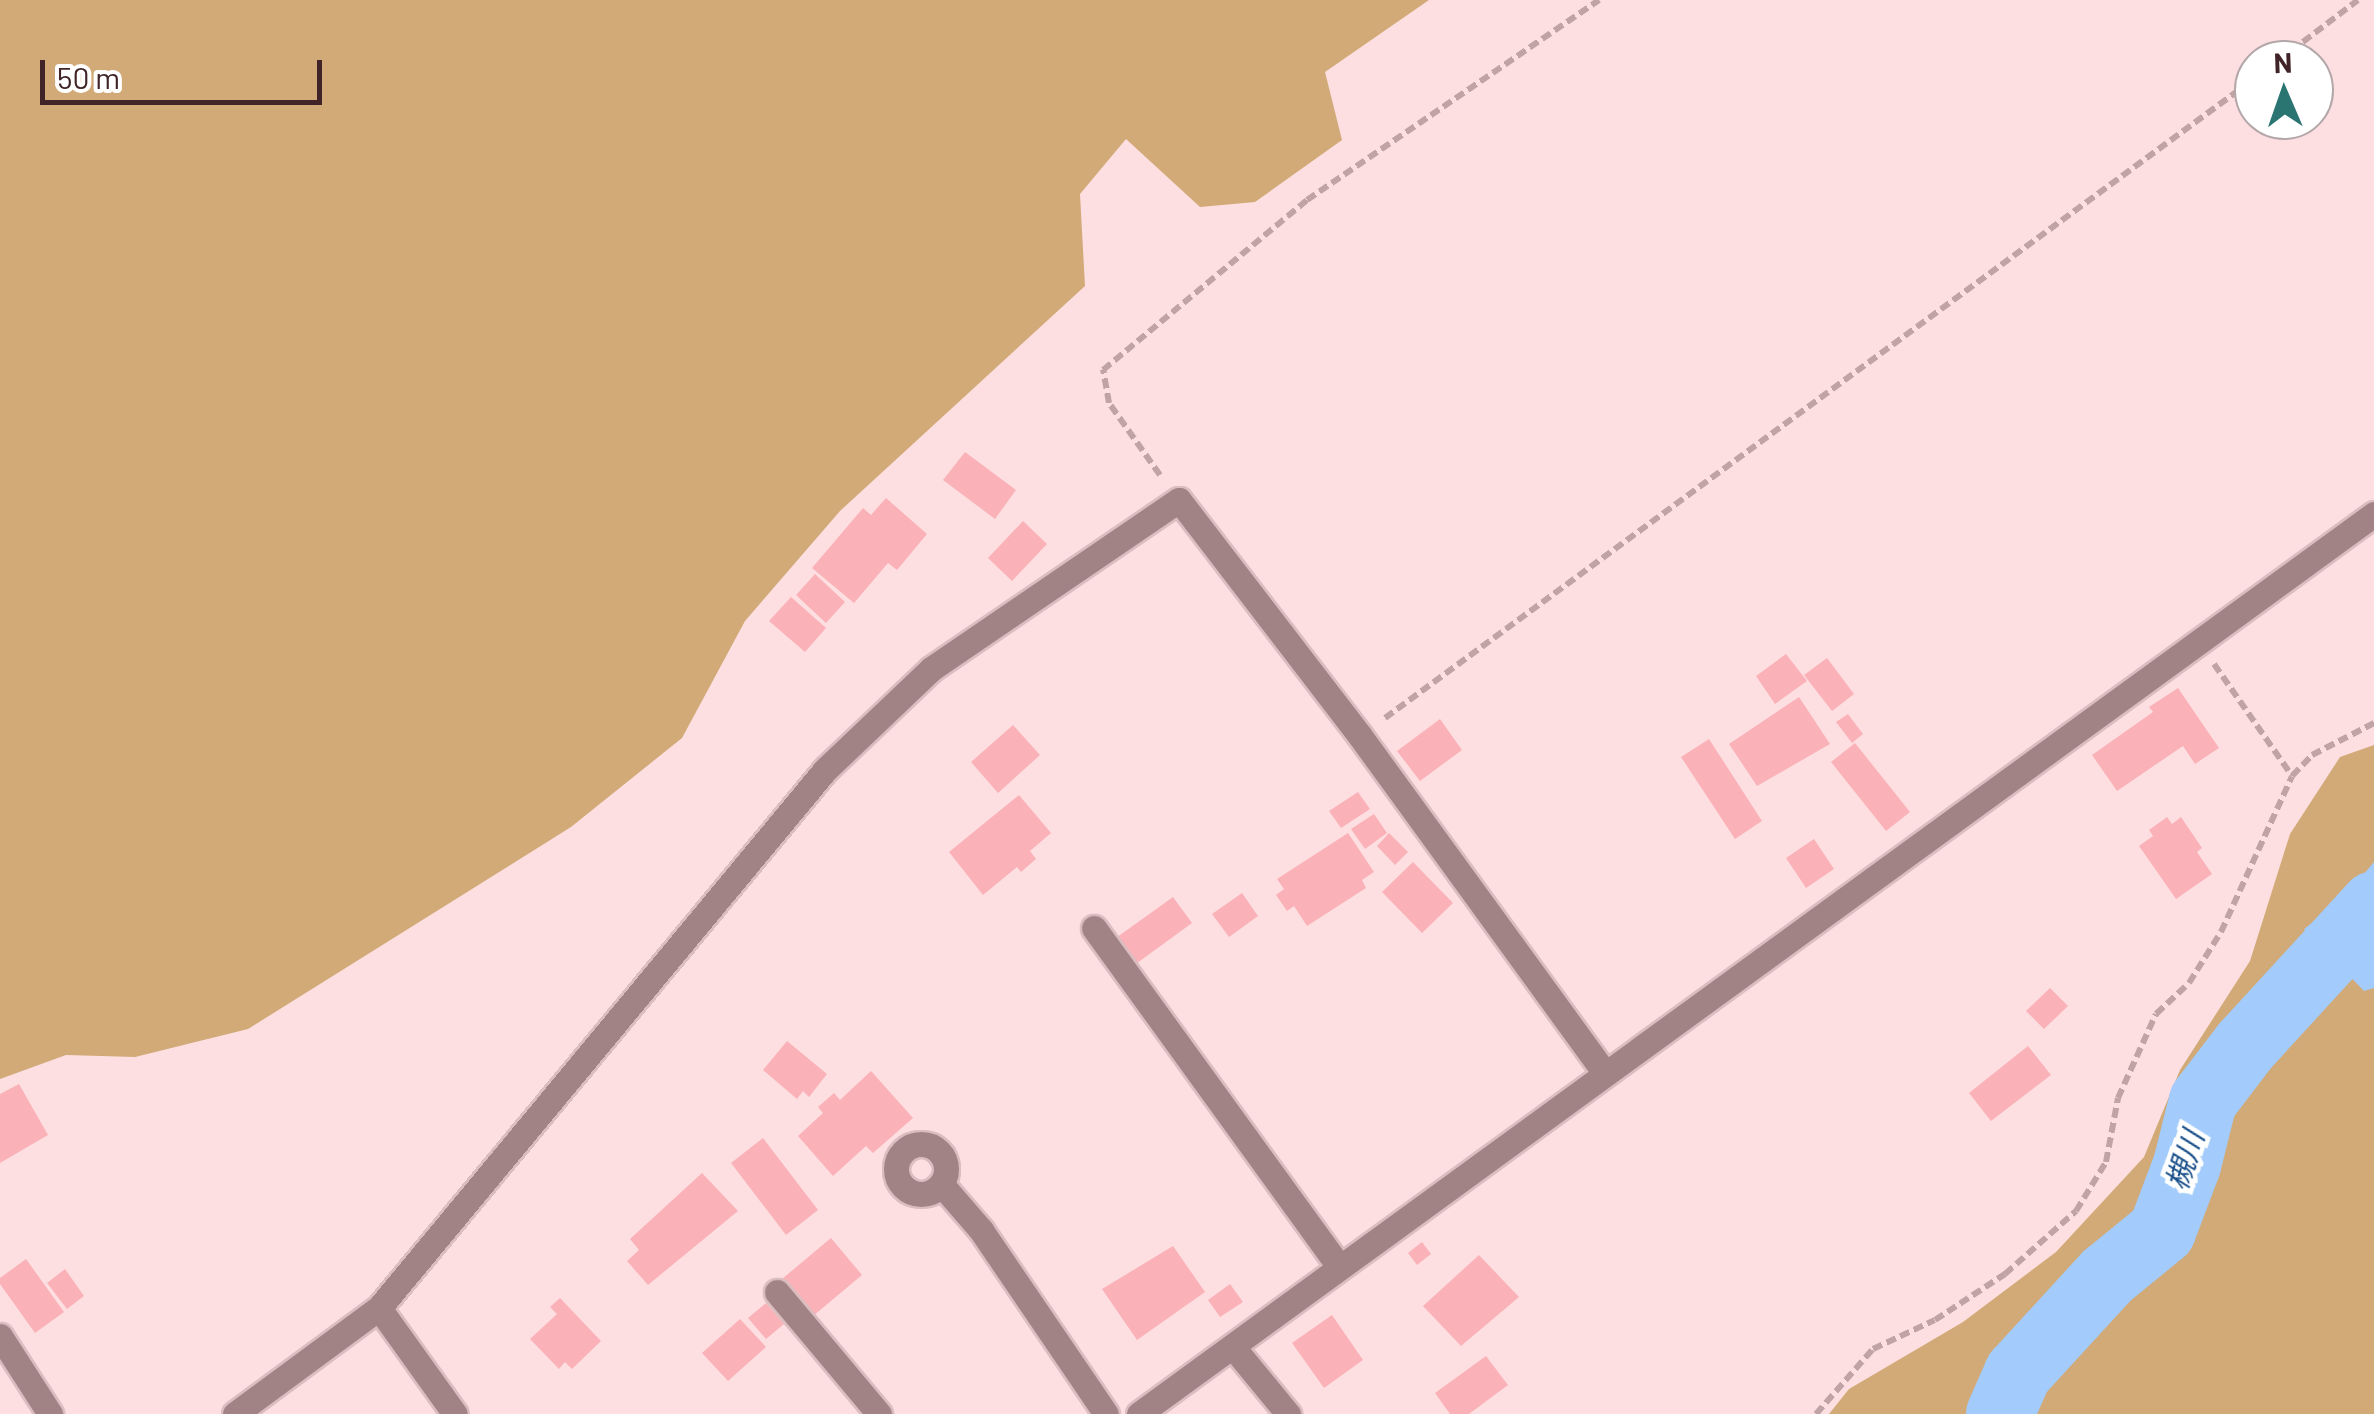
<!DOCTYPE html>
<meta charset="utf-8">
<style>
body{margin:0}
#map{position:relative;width:2374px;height:1414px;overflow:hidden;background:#fddfe1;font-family:Barlow,"Noto Sans JP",sans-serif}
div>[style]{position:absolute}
.forest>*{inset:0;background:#d1aa78}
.water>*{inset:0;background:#a3cbfb}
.river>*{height:68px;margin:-34px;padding:0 34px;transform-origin:34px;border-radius:34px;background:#a3cbfb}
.building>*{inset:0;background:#fab2b8}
.path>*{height:6px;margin-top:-3px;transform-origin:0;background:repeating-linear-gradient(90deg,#c0a3a5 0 10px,transparent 0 15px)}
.roads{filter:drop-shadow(2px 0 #dbbdc0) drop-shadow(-2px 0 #dbbdc0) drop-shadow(0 2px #dbbdc0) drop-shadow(0 -2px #dbbdc0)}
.minor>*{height:25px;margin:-12.5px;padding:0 12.5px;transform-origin:12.5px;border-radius:12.5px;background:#a28385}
.minor>.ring{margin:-12.5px;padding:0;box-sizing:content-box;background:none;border:25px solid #a28385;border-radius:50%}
span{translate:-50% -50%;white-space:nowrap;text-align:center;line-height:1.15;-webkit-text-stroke:9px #fff;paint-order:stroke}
.water-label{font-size:30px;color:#1a508a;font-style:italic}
.north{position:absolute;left:2234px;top:40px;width:100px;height:100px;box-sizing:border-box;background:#fff;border:2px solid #b3a7a9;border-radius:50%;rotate:358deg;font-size:28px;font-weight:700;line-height:40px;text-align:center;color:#402427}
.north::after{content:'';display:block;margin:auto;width:35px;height:45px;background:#2a7472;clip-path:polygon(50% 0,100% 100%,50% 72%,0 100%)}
.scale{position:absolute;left:40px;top:60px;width:282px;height:45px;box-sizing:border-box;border:5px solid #402427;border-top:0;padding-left:12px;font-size:30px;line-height:35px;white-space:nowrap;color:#402427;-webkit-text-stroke:8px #fff;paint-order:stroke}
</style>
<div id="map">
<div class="forest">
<div style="clip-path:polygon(0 0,1429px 0,1325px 72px,1342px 140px,1255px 202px,1200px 207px,1126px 139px,1080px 194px,1085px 286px,840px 511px,745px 621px,682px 738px,571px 827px,248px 1029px,135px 1057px,66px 1055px,0 1079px)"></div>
<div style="clip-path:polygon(2374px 745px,2374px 1414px,1829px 1414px,1849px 1389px,1963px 1322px,2056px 1252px,2144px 1157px,2180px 1070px,2250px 961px,2290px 834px,2340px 757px)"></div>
</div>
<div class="water">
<div style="clip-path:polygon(2374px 862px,2374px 988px,2364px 991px,2304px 929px,2341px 901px)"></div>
</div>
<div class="river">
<div style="left:2000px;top:1414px;width:45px;rotate:-66.3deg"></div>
<div style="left:2018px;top:1373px;width:132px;rotate:-47.5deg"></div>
<div style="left:2107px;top:1276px;width:71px;rotate:-39.3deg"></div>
<div style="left:2162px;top:1231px;width:71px;rotate:-69.3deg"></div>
<div style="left:2187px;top:1165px;width:66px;rotate:-76deg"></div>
<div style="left:2203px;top:1101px;width:69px;rotate:-52.6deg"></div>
<div style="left:2245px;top:1046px;width:191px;rotate:-47.5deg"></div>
</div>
<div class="building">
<div style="clip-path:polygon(965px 452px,1016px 490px,995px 519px,943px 480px)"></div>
<div style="clip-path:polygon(886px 498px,927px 534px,897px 570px,888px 563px,854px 603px,812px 568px,863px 508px,871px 515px)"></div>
<div style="clip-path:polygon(1023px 521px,1047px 544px,1012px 581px,988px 558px)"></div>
<div style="clip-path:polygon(815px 574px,845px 602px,826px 623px,796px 595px)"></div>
<div style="clip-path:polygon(791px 597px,826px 628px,805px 652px,769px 621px)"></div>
<div style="clip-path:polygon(1786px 654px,1807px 681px,1775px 704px,1756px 676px)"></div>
<div style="clip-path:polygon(1827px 658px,1854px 694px,1832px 711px,1804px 675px)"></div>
<div style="clip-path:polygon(2178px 688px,2219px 748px,2195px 764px,2183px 746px,2117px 791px,2092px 755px,2153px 712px,2149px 707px)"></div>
<div style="clip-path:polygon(1799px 697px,1830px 744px,1757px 786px,1729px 744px)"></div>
<div style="clip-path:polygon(1848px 714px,1863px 734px,1852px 743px,1836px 722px)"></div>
<div style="clip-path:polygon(1440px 719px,1462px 750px,1420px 781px,1397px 751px)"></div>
<div style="clip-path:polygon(1013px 725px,1040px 755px,998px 793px,971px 762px)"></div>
<div style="clip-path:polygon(1709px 739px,1762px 821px,1735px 839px,1681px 757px)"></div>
<div style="clip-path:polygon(1855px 743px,1910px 812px,1886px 831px,1831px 762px)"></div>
<div style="clip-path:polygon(1358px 792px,1370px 809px,1341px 828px,1329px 811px)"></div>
<div style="clip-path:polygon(1019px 795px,1051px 833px,1030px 851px,1036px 859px,1021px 872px,1017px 867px,983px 895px,949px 852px)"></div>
<div style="clip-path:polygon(1374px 814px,1387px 833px,1365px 849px,1351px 829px)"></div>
<div style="clip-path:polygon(2167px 817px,2172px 824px,2181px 817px,2202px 848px,2197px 852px,2212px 874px,2176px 899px,2139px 846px,2153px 836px,2149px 830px)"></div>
<div style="clip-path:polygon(1348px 833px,1374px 872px,1362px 880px,1366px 888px,1307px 926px,1294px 906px,1287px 911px,1276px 895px,1284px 889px,1277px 879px)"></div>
<div style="clip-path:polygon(1389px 833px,1408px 852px,1395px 865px,1377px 846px)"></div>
<div style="clip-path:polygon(1814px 839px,1834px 869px,1806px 888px,1786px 858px)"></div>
<div style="clip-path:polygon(1413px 862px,1453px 903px,1422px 933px,1382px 892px)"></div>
<div style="clip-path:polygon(1242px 893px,1258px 916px,1229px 937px,1212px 914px)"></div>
<div style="clip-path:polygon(1173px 897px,1192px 923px,1133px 966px,1113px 940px)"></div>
<div style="clip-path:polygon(2050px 988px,2068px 1006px,2044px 1029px,2026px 1011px)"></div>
<div style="clip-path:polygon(787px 1041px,827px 1074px,809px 1097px,803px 1091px,797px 1099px,763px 1070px)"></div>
<div style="clip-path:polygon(2028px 1046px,2051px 1075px,1991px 1121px,1969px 1093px)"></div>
<div style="clip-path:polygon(871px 1071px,913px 1118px,873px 1153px,866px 1146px,833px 1176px,798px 1136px,823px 1113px,818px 1107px,834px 1093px,840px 1100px)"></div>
<div style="clip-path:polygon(19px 1084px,48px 1135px,0 1163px,0 1094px)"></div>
<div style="clip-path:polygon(763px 1138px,818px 1210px,786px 1235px,731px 1163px)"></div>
<div style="clip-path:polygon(702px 1173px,738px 1211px,648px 1285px,627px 1261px,639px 1250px,630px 1239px)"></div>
<div style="clip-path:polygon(831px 1238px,862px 1275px,813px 1316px,782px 1279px)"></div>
<div style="clip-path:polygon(1422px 1242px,1431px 1254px,1417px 1265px,1408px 1253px)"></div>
<div style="clip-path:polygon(1173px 1246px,1205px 1292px,1137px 1340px,1102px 1289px)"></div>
<div style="clip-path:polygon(1479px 1255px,1519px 1297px,1461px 1346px,1423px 1306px)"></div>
<div style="clip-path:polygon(26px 1259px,64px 1312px,35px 1333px,0 1284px,0 1278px)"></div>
<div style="clip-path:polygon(65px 1269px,84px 1296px,67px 1309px,47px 1283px)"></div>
<div style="clip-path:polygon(1230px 1284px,1243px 1302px,1220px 1317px,1208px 1300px)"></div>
<div style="clip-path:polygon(560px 1298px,601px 1341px,572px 1369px,565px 1362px,559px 1369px,530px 1339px,557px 1314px,550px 1307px)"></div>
<div style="clip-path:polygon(766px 1303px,784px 1324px,766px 1339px,748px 1318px)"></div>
<div style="clip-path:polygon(1332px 1315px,1363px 1360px,1324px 1388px,1292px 1343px)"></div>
<div style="clip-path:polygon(740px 1319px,766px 1347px,728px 1381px,702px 1353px)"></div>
<div style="clip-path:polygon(1486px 1356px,1508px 1385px,1469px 1414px,1450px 1414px,1435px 1393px)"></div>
</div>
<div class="path">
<div style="left:2279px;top:60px;width:99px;rotate:-37.2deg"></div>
<div style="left:1160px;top:475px;width:88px;rotate:-125.3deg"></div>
<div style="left:1109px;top:403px;width:34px;rotate:-100deg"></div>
<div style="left:1103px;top:370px;width:266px;rotate:-39.8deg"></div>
<div style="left:1307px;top:200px;width:354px;rotate:-34.4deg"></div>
<div style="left:2214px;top:664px;width:136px;rotate:55.1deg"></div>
<div style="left:1385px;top:718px;width:1079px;rotate:-36.33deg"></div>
<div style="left:1816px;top:1414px;width:86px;rotate:-48.8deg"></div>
<div style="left:1873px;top:1349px;width:68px;rotate:-25.1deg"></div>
<div style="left:1935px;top:1320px;width:84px;rotate:-33.3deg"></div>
<div style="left:2005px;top:1274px;width:95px;rotate:-41.6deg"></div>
<div style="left:2076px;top:1211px;width:57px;rotate:-58.5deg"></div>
<div style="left:2106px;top:1162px;width:65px;rotate:-79.4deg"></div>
<div style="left:2118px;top:1098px;width:92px;rotate:-65.7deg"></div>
<div style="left:2156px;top:1014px;width:45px;rotate:-43.2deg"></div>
<div style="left:2189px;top:983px;width:60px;rotate:-57.9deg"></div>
<div style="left:2221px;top:932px;width:171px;rotate:-65.5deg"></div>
<div style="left:2292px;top:776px;width:29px;rotate:-46deg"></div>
<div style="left:2312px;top:755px;width:70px;rotate:-27.3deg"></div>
</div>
<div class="roads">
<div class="minor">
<div style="left:1094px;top:928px;width:417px;rotate:54.1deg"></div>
<div class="ring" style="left:896px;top:1144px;width:25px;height:25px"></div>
<div style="left:942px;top:1185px;width:60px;rotate:49.1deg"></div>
<div style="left:981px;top:1230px;width:222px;rotate:55.8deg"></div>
<div style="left:777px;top:1292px;width:159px;rotate:50.1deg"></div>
<div style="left:379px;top:1308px;width:130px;rotate:54.4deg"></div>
<div style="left:0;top:1336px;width:93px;rotate:57.3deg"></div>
<div style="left:1233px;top:1347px;width:87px;rotate:50.6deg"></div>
<div style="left:235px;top:1414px;width:179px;rotate:-36.4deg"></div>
<div style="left:379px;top:1308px;width:699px;rotate:-50.34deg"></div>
<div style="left:825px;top:770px;width:146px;rotate:-43.6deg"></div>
<div style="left:931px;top:669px;width:300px;rotate:-34.3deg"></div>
<div style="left:1179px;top:500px;width:297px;rotate:52.5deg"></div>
<div style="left:1360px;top:736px;width:415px;rotate:54deg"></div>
<div style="left:1139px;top:1414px;width:1528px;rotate:-36.08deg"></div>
</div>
</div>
<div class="water-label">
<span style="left:2184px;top:1160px;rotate:-72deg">槻川</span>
</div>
<div class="north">N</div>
<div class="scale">50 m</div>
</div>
